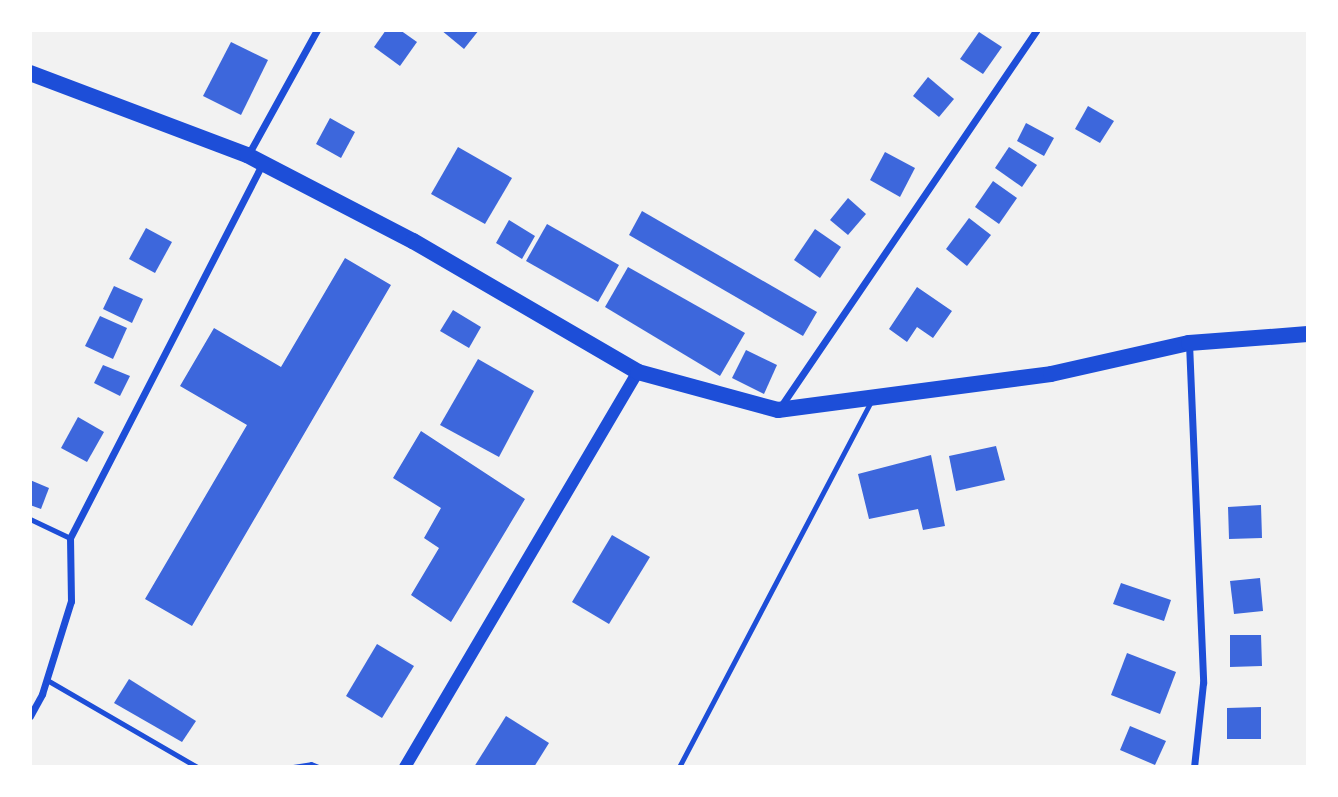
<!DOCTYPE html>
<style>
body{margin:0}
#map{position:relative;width:1338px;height:797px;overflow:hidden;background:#f2f2f2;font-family:"Sofia Sans Condensed",sans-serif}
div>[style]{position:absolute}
.building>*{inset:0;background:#3d67dc}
.service>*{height:5px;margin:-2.5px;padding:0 2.5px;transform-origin:2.5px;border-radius:2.5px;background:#1d4ed8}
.minor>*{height:7px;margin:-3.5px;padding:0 3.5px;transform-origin:3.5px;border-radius:3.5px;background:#1d4ed8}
.tertiary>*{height:12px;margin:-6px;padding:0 6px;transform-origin:6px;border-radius:6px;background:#1d4ed8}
.trunk>*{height:16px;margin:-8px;padding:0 8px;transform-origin:8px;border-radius:8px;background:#1d4ed8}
span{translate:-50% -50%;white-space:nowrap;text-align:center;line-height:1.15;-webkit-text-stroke:6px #fff;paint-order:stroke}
.frame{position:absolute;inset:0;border:32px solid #fff;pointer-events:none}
</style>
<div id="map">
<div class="building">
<div style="clip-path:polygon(386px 30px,400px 30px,417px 42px,400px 66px,374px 47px)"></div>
<div style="clip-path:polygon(441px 30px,479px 30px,464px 49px)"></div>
<div style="clip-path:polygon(979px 32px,1002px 47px,983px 74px,960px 59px)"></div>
<div style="clip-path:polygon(231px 42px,268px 60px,241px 115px,203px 96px)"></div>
<div style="clip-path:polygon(928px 77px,954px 99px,939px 117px,913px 96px)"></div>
<div style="clip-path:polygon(1088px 106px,1114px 121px,1100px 143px,1075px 129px)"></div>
<div style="clip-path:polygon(330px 118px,355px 132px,341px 158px,316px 144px)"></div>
<div style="clip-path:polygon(1026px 123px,1054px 138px,1044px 156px,1017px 141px)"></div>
<div style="clip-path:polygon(458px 147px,512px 178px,485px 224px,431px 194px)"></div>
<div style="clip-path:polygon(1009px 147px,1037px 165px,1022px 187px,995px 168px)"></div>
<div style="clip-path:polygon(885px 152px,915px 168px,900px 197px,870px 180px)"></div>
<div style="clip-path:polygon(993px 181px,1017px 198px,999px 224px,975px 207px)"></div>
<div style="clip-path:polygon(848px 198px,866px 214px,848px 235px,830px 220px)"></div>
<div style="clip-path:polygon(642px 211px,817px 312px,803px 336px,629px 235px)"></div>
<div style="clip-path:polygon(969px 218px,991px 235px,967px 266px,946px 249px)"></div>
<div style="clip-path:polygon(509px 220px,535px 236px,522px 259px,496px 243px)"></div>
<div style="clip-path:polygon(547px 224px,619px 265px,598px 302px,526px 261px)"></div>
<div style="clip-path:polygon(146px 228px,172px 242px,155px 273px,129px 259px)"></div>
<div style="clip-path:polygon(815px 229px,841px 247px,820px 278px,794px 260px)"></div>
<div style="clip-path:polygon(345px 258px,391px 285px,192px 626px,145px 599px,247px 425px,180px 386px,214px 328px,281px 367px)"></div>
<div style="clip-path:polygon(628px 267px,745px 333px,720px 376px,605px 307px)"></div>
<div style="clip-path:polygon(114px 286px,143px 299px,132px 323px,103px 309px)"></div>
<div style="clip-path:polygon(917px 287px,952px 311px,933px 338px,917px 327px,907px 342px,889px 329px)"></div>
<div style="clip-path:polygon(453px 310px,481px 327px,469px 348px,440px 331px)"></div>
<div style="clip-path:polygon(100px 316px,127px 328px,113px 359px,85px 346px)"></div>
<div style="clip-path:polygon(746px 350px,777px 365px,764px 394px,732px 378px)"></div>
<div style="clip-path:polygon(478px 359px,534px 391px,499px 457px,440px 425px)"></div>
<div style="clip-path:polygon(103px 365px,130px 376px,120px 396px,94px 383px)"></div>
<div style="clip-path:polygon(78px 417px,104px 432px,87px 462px,61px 448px)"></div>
<div style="clip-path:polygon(421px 431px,525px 499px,451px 622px,411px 595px,439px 548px,424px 538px,441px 508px,393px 478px)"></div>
<div style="clip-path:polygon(996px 446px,1005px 480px,956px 491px,949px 456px)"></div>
<div style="clip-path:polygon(931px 455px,945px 526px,923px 530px,918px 509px,869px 519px,858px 474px)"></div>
<div style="clip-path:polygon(30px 480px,49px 488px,41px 509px,30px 505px)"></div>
<div style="clip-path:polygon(1261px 505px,1262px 538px,1229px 539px,1228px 507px)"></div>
<div style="clip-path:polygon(612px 535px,650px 557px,609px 624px,572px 602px)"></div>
<div style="clip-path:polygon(1260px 578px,1263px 611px,1234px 614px,1230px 581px)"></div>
<div style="clip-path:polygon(1121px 583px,1171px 600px,1164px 621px,1113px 604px)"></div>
<div style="clip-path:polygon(1230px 635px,1261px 635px,1262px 666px,1230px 667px)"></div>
<div style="clip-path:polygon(377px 644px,414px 666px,382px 718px,346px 696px)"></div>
<div style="clip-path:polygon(1127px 653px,1176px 672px,1160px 714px,1111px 695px)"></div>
<div style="clip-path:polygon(129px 679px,196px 721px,182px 742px,114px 703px)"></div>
<div style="clip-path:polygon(1261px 707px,1261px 739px,1227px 739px,1227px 708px)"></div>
<div style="clip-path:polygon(506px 716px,549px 743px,534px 767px,474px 767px)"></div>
<div style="clip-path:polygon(1130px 726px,1166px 741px,1155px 765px,1120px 750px)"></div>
</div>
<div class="service">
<div style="left:30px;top:519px;width:44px;rotate:25.4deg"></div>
<div style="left:47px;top:680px;width:173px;rotate:30.1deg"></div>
<div style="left:293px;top:767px;width:18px;rotate:-9deg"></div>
<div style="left:311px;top:764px;width:8px;rotate:23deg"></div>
<div style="left:679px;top:767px;width:413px;rotate:-62.3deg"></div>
</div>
<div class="minor">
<div style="left:248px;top:155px;width:143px;rotate:-61.1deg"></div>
<div style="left:1189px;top:343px;width:340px;rotate:87.6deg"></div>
<div style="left:1203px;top:683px;width:84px;rotate:96.1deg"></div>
<div style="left:779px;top:409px;width:458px;rotate:-55.8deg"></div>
<div style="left:30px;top:716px;width:25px;rotate:-61deg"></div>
<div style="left:42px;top:694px;width:97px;rotate:-72.7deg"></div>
<div style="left:71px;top:601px;width:63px;rotate:-90.9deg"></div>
<div style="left:70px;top:538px;width:420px;rotate:-62.8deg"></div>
</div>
<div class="tertiary">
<div style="left:405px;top:767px;width:459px;rotate:-59.5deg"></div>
</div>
<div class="trunk">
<div style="left:30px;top:73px;width:232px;rotate:20.7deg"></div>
<div style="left:247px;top:155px;width:187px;rotate:27.4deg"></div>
<div style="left:413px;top:241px;width:260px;rotate:30.2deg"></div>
<div style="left:638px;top:372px;width:145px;rotate:15.2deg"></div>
<div style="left:778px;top:410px;width:275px;rotate:-7.5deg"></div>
<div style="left:1051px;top:374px;width:141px;rotate:-12.7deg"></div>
<div style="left:1189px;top:343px;width:119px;rotate:-4.3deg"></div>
</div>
<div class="frame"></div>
</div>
